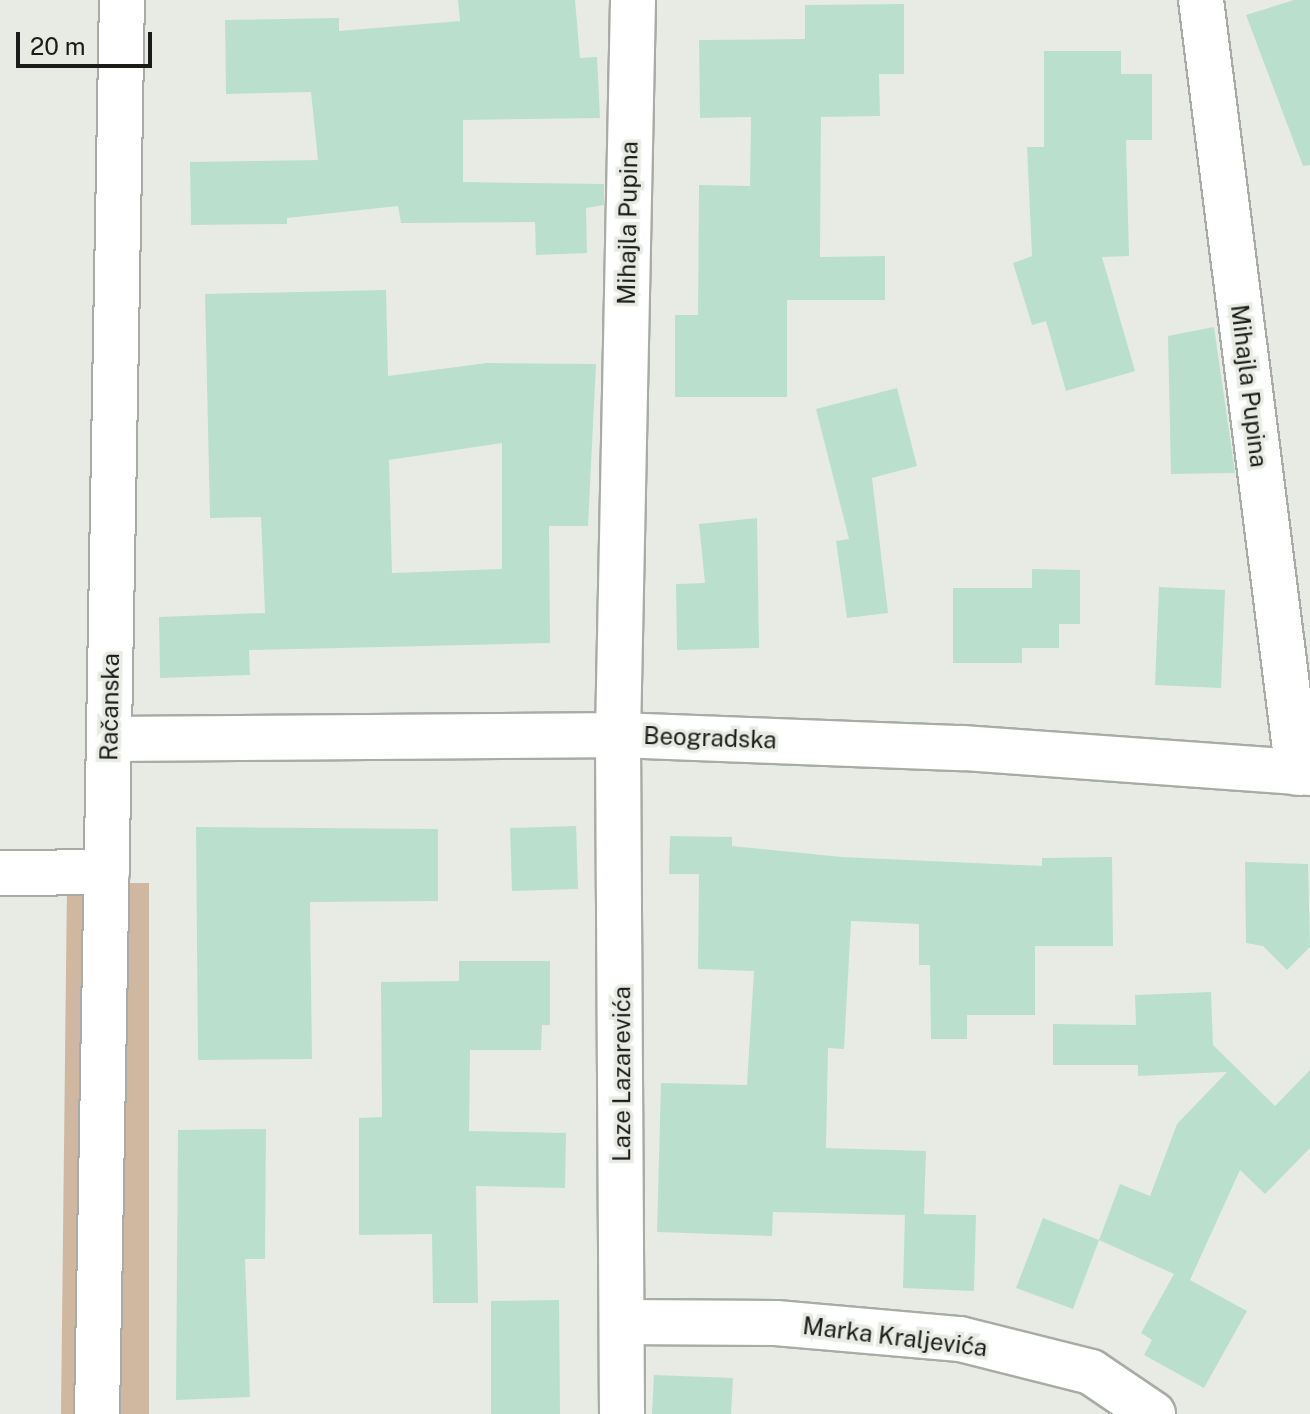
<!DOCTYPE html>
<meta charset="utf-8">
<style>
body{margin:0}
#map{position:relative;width:1310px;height:1414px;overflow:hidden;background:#e7ebe4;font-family:"Public Sans",sans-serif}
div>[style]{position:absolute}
.green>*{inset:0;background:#cfb7a0}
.building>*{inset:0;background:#bae0cd}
.roads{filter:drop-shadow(2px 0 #a9aca6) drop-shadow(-2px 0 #a9aca6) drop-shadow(0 2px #a9aca6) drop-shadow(0 -2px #a9aca6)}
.minor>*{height:44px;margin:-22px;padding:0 22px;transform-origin:22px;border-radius:22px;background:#fff}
.tertiary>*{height:44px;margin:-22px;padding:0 22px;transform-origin:22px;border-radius:22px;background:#fff}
.secondary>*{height:44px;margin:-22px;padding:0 22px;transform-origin:22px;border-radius:22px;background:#fff}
span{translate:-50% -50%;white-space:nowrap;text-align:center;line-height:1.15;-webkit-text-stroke:7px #e7ebe4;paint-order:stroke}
.street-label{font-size:24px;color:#1b1c19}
.scale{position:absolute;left:16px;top:32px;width:136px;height:36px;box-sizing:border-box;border:4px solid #1b1c19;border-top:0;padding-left:10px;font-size:24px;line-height:28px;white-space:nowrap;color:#1b1c19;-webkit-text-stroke:6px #e7ebe4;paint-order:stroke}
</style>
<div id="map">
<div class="green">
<div style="clip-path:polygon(67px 883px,149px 883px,149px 1414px,61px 1414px)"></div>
</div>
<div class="building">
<div style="clip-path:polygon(458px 0,575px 0,580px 58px,597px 57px,600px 118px,463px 120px,463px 182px,604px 184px,604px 205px,586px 208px,587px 253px,536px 255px,535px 222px,401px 223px,398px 206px,287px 218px,287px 224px,191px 225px,190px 162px,318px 160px,311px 92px,226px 94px,225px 20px,339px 18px,339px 31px,460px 21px)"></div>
<div style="clip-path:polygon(1294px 0,1310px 0,1310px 165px,1303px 166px,1246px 15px)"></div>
<div style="clip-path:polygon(904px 4px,904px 74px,879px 74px,880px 116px,821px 117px,820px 257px,885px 256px,885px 300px,787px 300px,787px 397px,675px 397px,675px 315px,698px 315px,699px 185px,750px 186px,751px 117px,700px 118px,699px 40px,805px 39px,805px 5px)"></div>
<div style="clip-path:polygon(1044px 51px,1121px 51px,1121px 74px,1152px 74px,1152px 140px,1126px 140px,1129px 256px,1102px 257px,1135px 371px,1066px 391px,1046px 321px,1032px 325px,1013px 263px,1032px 256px,1027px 147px,1044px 147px)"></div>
<div style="clip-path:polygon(evenodd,386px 290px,388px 376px,487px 363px,596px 364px,588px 526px,549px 526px,550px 643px,249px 650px,250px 675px,160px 678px,159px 617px,265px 613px,261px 517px,210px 518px,205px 294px,386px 290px,502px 443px,502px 569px,392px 573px,389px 460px,502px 443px)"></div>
<div style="clip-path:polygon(1214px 327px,1235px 473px,1171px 474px,1168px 336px)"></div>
<div style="clip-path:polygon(897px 388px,917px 466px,872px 478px,888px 613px,847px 618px,836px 541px,849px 539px,816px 409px)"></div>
<div style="clip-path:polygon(757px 518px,759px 648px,677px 650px,676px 584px,705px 583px,699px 524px)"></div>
<div style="clip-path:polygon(1032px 569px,1080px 570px,1080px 624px,1059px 624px,1059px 648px,1022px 648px,1022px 663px,953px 663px,953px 588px,1032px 588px)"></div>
<div style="clip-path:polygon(1159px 587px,1225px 590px,1221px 688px,1155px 685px)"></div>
<div style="clip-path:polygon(576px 826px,578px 889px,512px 891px,510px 828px)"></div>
<div style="clip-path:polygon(196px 827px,438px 829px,438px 901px,310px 902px,312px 1059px,198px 1060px)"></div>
<div style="clip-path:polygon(670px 836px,732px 837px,732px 846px,842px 857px,1042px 866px,1042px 858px,1112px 857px,1113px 946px,1035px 946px,1035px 1015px,967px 1015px,967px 1039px,931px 1039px,930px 965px,919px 965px,919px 924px,851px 921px,844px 1049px,828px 1048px,826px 1148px,926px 1151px,924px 1214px,976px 1215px,974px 1291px,903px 1288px,905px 1215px,773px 1212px,772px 1236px,657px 1232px,661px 1083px,747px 1085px,754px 971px,698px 969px,699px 874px,669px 874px)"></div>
<div style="clip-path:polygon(1245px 862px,1308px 864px,1310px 947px,1287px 970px,1263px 946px,1246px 943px)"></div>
<div style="clip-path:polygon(459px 961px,550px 961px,550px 1025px,542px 1025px,541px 1050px,470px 1050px,469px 1131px,566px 1133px,565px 1188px,476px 1186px,478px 1303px,433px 1303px,432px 1234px,359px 1235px,359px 1118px,382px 1117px,381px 982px,459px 981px)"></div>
<div style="clip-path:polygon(1211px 992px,1213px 1045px,1275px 1106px,1310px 1070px,1310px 1148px,1265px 1194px,1240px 1170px,1190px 1280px,1247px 1311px,1204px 1388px,1144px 1355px,1152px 1340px,1141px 1333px,1174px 1274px,1099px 1240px,1120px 1184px,1150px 1196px,1177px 1124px,1227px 1072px,1138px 1076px,1138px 1065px,1053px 1065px,1053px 1024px,1136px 1025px,1135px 995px)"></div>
<div style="clip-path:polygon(266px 1129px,265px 1259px,245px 1259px,250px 1397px,176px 1400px,178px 1130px)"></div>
<div style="clip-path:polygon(1043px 1218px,1099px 1240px,1073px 1309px,1016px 1288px)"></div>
<div style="clip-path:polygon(559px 1300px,560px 1414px,491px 1414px,491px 1301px)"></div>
<div style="clip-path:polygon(654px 1375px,733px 1378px,731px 1414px,652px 1414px)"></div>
</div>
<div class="roads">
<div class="minor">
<div style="left:1201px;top:0;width:779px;rotate:82.85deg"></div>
<div style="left:0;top:873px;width:107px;rotate:-0.5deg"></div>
<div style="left:622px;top:1322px;width:154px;rotate:0.4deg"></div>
<div style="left:776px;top:1323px;width:185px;rotate:5deg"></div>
<div style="left:960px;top:1339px;width:135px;rotate:14.1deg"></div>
<div style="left:1091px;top:1372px;width:75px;rotate:34.1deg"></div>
<div style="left:622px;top:1414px;width:679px;rotate:-90.34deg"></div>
<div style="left:618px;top:735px;width:735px;rotate:-88.83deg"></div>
</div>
<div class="tertiary">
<div style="left:109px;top:739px;width:509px;rotate:-0.45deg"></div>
<div style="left:618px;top:735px;width:345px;rotate:2.2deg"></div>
<div style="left:963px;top:748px;width:348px;rotate:4.1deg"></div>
</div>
<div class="secondary">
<div style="left:97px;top:1414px;width:1414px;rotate:-88.99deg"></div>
</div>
</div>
<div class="street-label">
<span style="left:628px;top:223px;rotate:-89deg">Mihajla Pupina</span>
<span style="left:1249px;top:386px;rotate:83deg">Mihajla Pupina</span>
<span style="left:110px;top:707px;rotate:-89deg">Račanska</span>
<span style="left:710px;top:738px;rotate:2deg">Beogradska</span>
<span style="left:622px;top:1074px;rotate:-90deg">Laze Lazarevića</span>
<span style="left:895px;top:1337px;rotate:7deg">Marka Kraljevića</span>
</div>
<div class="scale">20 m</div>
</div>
